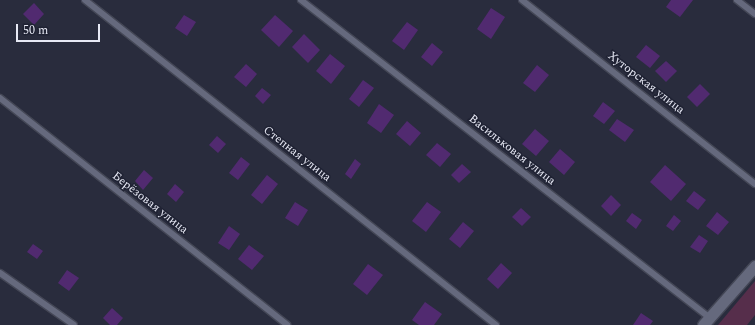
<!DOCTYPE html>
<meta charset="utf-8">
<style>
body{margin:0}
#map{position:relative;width:755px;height:325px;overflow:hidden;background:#292c3d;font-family:Spectral,serif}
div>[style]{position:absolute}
.green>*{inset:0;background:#562e4b}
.building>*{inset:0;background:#512a70}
.roads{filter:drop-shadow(1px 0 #444756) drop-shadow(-1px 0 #444756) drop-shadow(0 1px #444756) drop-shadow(0 -1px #444756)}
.service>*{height:6px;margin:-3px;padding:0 3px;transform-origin:3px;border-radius:3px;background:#65697d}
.minor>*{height:11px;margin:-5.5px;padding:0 5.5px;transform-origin:5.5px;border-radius:5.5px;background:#65697d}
span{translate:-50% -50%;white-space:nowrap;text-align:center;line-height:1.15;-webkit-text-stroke:3px #1f2233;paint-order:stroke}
.street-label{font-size:12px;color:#e7e9f5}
.scale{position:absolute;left:16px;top:24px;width:84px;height:18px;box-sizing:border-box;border:2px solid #e7e9f5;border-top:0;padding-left:5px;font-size:12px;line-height:14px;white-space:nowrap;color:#e7e9f5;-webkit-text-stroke:3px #1f2233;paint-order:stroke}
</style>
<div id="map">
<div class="green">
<div style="clip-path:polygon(755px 281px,755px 315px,747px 325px,718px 325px)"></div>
</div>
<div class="building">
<div style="clip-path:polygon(671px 0,693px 0,680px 17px,666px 7px)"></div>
<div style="clip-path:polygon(34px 3px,44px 14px,34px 25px,23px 14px)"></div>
<div style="clip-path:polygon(491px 8px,505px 17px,491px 39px,477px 29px)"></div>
<div style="clip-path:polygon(184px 15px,196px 22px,187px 36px,175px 28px)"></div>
<div style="clip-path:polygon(275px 15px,293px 31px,279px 47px,261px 30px)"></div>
<div style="clip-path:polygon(407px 22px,418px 30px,404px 50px,392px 41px)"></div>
<div style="clip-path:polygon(304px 34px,320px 50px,308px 63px,292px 47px)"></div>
<div style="clip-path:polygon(432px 43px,443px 52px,432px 66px,421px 57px)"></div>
<div style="clip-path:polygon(646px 45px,660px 56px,650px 68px,636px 57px)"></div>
<div style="clip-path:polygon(330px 54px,345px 66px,331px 84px,316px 71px)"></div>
<div style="clip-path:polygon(666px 61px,677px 71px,666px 82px,655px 71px)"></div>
<div style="clip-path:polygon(246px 64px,257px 74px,246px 87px,234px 77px)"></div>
<div style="clip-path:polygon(537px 65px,549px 75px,535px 92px,523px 83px)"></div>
<div style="clip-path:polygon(363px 80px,374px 88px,359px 107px,349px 99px)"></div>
<div style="clip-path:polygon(700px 84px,710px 94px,697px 107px,687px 97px)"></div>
<div style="clip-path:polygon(262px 88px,271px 95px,263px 104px,255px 96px)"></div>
<div style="clip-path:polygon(603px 102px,615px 111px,604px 124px,593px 116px)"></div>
<div style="clip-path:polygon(379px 104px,394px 115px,381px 133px,367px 123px)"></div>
<div style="clip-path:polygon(617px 119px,634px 130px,625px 142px,609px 130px)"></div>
<div style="clip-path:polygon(407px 121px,421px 133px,410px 146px,396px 134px)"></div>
<div style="clip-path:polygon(535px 129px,549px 141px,536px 156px,522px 144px)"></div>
<div style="clip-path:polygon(217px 136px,226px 144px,218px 153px,209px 145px)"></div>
<div style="clip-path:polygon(437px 143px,451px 154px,440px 167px,426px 155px)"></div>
<div style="clip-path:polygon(560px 149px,575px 162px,564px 175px,549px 162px)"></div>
<div style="clip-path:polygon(241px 157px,250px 164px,238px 180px,229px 173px)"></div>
<div style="clip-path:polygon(355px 159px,361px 164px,351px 179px,345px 174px)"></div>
<div style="clip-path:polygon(462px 164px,471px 172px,459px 183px,451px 175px)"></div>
<div style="clip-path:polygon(665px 165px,686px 184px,671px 201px,650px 182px)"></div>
<div style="clip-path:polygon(144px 170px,153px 178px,143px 190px,135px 181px)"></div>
<div style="clip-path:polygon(267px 175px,278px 184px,262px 204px,251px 195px)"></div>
<div style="clip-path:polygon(175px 184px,184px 192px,176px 202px,167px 194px)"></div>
<div style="clip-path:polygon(694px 191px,706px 200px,698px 210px,686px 201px)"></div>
<div style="clip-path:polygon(611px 195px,621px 205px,611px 216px,601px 206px)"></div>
<div style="clip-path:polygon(295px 202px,308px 210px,298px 226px,285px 218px)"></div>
<div style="clip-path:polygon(427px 202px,441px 212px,426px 232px,412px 221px)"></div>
<div style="clip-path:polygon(521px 208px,531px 217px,522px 226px,512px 217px)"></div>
<div style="clip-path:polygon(717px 212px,729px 222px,718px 235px,706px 226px)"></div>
<div style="clip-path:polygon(632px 213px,642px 220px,636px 229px,626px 221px)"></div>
<div style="clip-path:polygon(674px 215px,681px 221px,673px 231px,666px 226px)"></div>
<div style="clip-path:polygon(463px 222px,474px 231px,460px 248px,449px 239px)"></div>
<div style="clip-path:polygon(229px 226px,240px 234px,229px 250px,218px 243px)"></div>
<div style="clip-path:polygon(699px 235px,708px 241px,700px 253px,690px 247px)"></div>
<div style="clip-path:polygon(33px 244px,43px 251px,37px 259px,27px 252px)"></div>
<div style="clip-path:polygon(249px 245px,264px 256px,252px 270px,238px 259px)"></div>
<div style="clip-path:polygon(501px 263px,512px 273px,498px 289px,487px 279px)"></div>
<div style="clip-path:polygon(368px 264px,383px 275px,367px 295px,353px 284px)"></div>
<div style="clip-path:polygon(67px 270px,79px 278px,69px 291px,58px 283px)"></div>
<div style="clip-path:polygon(425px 302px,442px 314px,434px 325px,419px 325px,412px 320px)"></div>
<div style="clip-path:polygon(112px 308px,123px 318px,117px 325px,110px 325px,103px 318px)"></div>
<div style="clip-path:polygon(641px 313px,653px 321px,650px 325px,633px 325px)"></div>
</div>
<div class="roads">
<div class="service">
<div style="left:85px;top:0;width:524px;rotate:38.34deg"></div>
<div style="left:301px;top:0;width:518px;rotate:37.87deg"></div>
<div style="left:522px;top:0;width:297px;rotate:38.3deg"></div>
<div style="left:737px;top:0;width:23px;rotate:38deg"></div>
<div style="left:0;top:98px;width:366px;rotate:38.3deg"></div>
<div style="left:0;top:273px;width:90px;rotate:35.1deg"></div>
</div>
<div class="minor">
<div style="left:703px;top:325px;width:79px;rotate:-48.6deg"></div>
</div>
</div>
<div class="street-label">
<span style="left:646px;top:83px;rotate:38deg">Хуторская улица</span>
<span style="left:512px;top:150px;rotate:38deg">Васильковая улица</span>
<span style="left:297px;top:154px;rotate:38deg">Степная улица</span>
<span style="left:150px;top:203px;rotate:38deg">Берёзовая улица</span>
</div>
<div class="scale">50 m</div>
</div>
